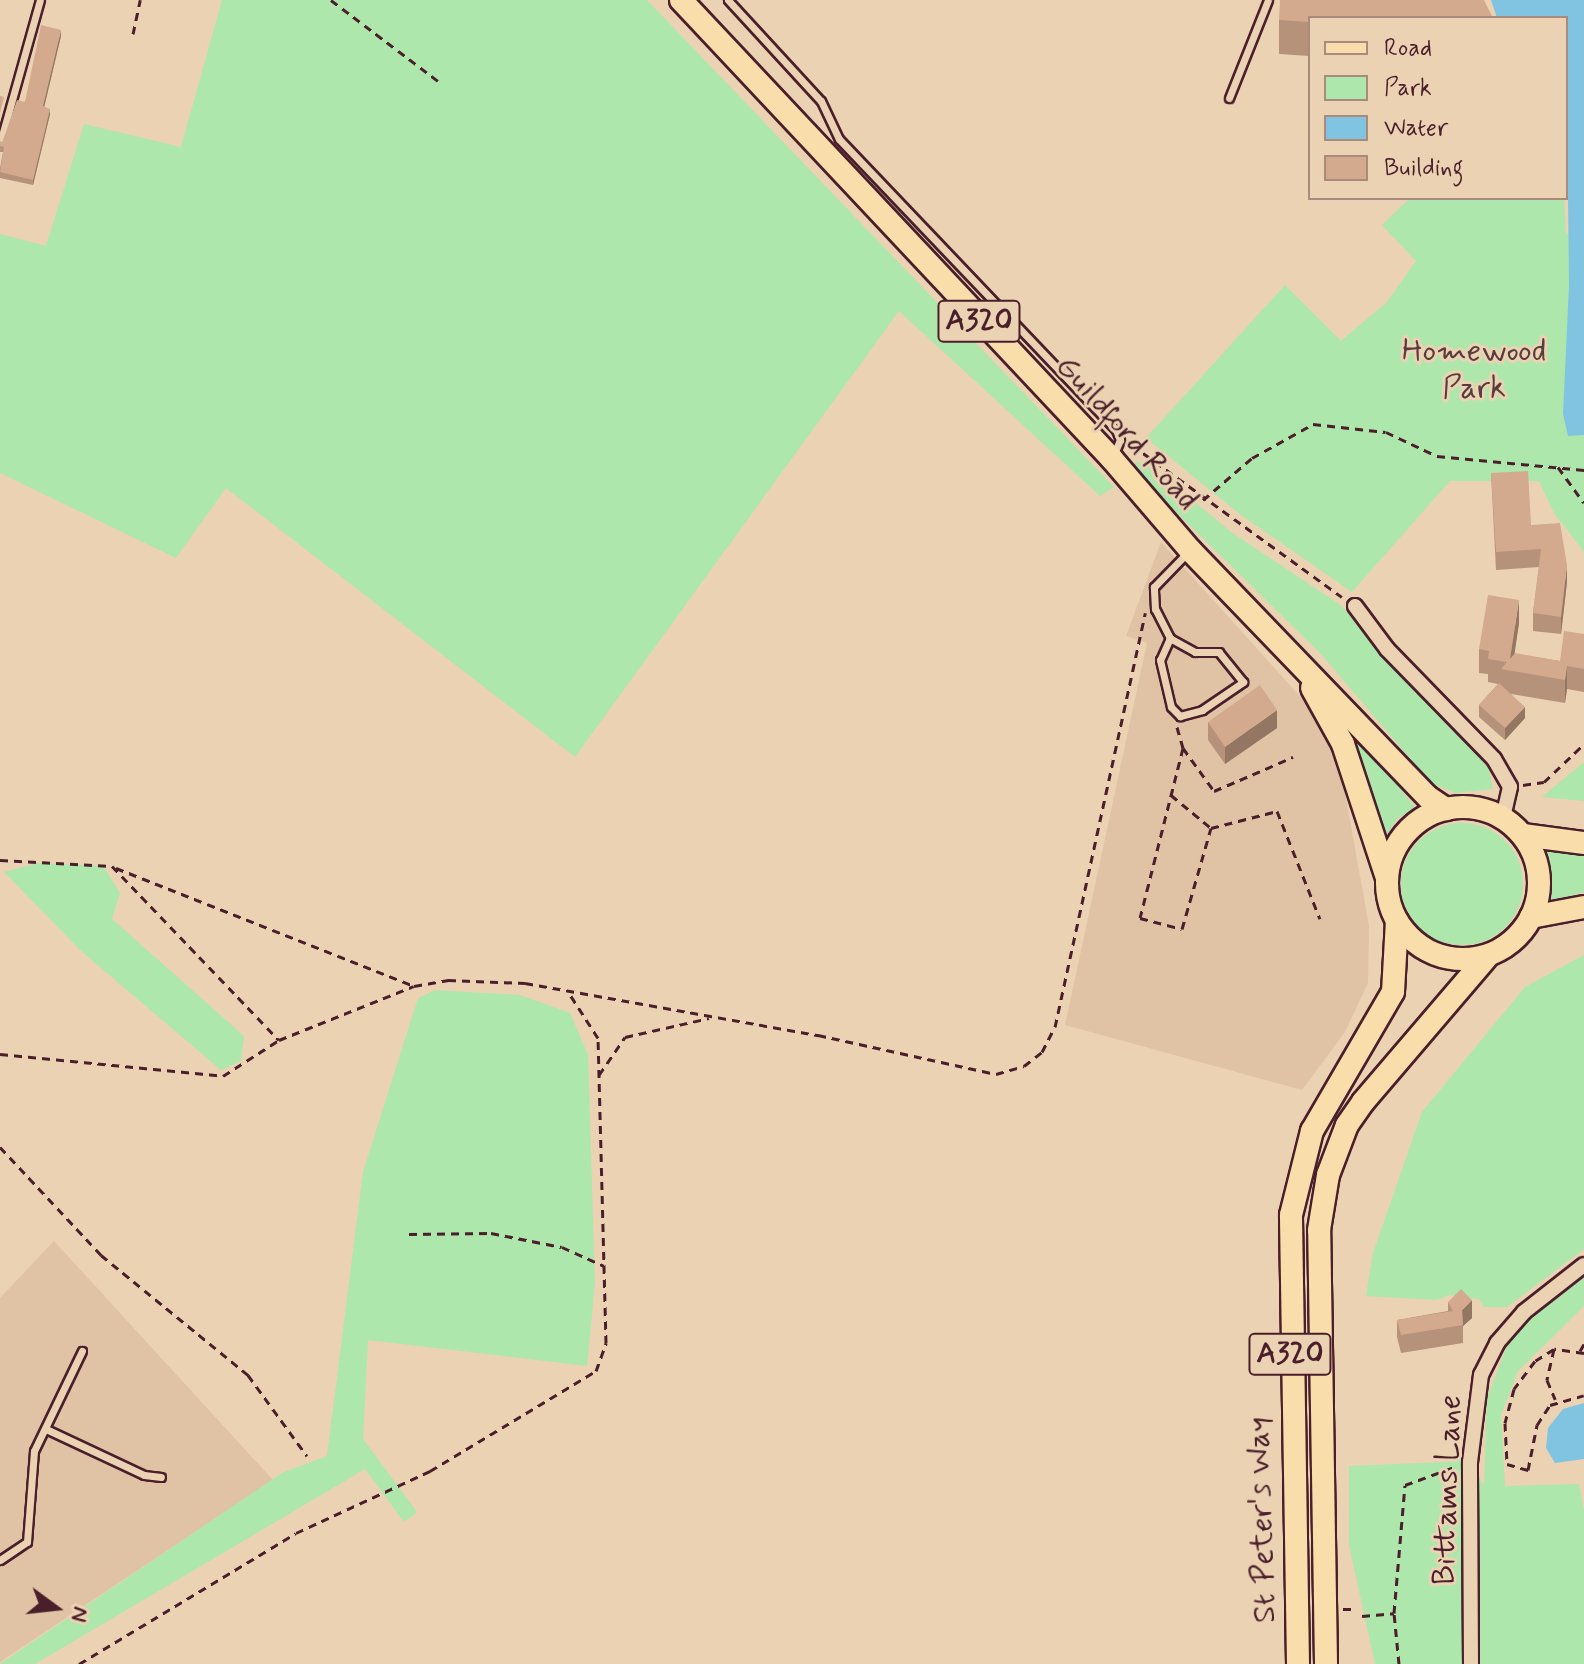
<!DOCTYPE html>
<style>
body{margin:0}
#map{position:relative;width:1584px;height:1664px;overflow:hidden;background:#ead2b2;font-family:Mynerve,sans-serif}
div>[style]{position:absolute}
.built>*{inset:0;background:#e0c3a5}
.green>*{inset:0;background:#ade7ab}
.round{border-radius:50%}
.water>*{inset:0;background:#81c4e2}
.path>*{height:3px;margin-top:-1.5px;transform-origin:0;background:repeating-linear-gradient(90deg,#4a1f2b 0 8px,transparent 0 14px)}
.roads{filter:drop-shadow(2px 0 #4a1f2b) drop-shadow(-2px 0 #4a1f2b) drop-shadow(0 2px #4a1f2b) drop-shadow(0 -2px #4a1f2b)}
.lane>*{height:7px;margin:-3.5px;padding:0 3.5px;transform-origin:3.5px;border-radius:3.5px;background:#ead2b2}
.street>*{height:14px;margin:-7px;padding:0 7px;transform-origin:7px;border-radius:7px;background:#ead2b2}
.primary>*{height:22px;margin:-11px;padding:0 11px;transform-origin:11px;border-radius:11px;background:#f9deab}
.primary>.ring{margin:-11px;padding:0;box-sizing:content-box;background:none;border:22px solid #f9deab;border-radius:50%}
.wall>*{inset:0;background:#b59279}
.shaded-wall>*{inset:0;background:#947763}
.building>*{inset:0;background:#d3aa8d}
span{translate:-50% -50%;white-space:nowrap;text-align:center;line-height:1.15;-webkit-text-stroke:6px #ead2b2;paint-order:stroke}
.shield-label span{padding:2px 6px;background:#ead2b2;border:2px solid;border-radius:6px;-webkit-text-stroke-width:0}
.shield-label{font-size:30px;color:#4a1f2b;font-weight:700}
.park-label{font-size:32px;color:#593d3e}
.street-label{font-size:32px;color:#4a1f2b}
.legend{position:absolute;left:1308px;top:16px;width:260px;height:184px;box-sizing:border-box;background:#ead2b2;border:2px solid #aa8a7c;margin:0;padding:10px 14px;list-style:none;font-size:24px;color:#4a1f2b}
.legend li{display:flex;align-items:center;gap:16px;height:40px}
.legend b{width:40px;border:2px solid #aa8a7c}
.north{position:absolute;left:16px;top:1568px;width:80px;height:80px;-webkit-text-stroke:6px #ead2b2;paint-order:stroke;rotate:105deg;font-size:22px;font-weight:700;line-height:32px;text-align:center;color:#4a1f2b}
.north::after{content:'';display:block;margin:auto;width:28px;height:36px;background:#4a1f2b;clip-path:polygon(50% 0,100% 100%,50% 72%,0 100%)}
</style>
<div id="map">
<div class="built">
<div style="clip-path:polygon(1161px 542px,1315px 713px,1342px 776px,1369px 926px,1368px 983px,1345px 1032px,1302px 1090px,1065px 1025px,1147px 643px,1126px 636px)"></div>
<div style="clip-path:polygon(54px 1241px,273px 1480px,0 1662px,0 1298px)"></div>
</div>
<div class="green">
<div style="clip-path:polygon(222px 0,647px 0,1114px 487px,1100px 496px,899px 311px,575px 757px,226px 488px,176px 558px,0 473px,0 234px,46px 246px,84px 124px,181px 147px)"></div>
<div style="clip-path:polygon(1410px 198px,1564px 198px,1566px 234px,1584px 225px,1584px 552px,1554px 513px,1539px 481px,1450px 481px,1352px 592px,1241px 515px,1146px 438px,1285px 285px,1341px 341px,1387px 302px,1416px 261px,1382px 225px)"></div>
<div style="clip-path:polygon(1145px 461px,1231px 532px,1342px 606px,1383px 658px,1474px 749px,1489px 770px,1493px 789px,1456px 793px,1431px 783px,1321px 654px,1127px 464px)"></div>
<div style="clip-path:polygon(1353px 730px,1415px 807px,1396px 820px,1385px 838px,1350px 738px)"></div>
<div style="clip-path:polygon(1584px 762px,1584px 801px,1542px 797px)"></div>
<div class="round" style="left:1401px;top:823px;width:122px;height:122px"></div>
<div style="clip-path:polygon(1538px 846px,1584px 853px,1584px 892px,1546px 902px)"></div>
<div style="clip-path:polygon(38px 863px,103px 866px,120px 893px,112px 919px,244px 1036px,241px 1061px,221px 1070px,81px 951px,4px 872px)"></div>
<div style="clip-path:polygon(1584px 955px,1584px 1249px,1507px 1307px,1484px 1307px,1479px 1299px,1450px 1295px,1436px 1300px,1366px 1296px,1373px 1253px,1422px 1112px,1525px 987px)"></div>
<div style="clip-path:polygon(436px 990px,520px 995px,570px 1013px,588px 1055px,595px 1283px,587px 1366px,368px 1340px,363px 1439px,417px 1512px,404px 1522px,365px 1469px,35px 1664px,0 1664px,282px 1473px,327px 1456px,363px 1172px,418px 998px)"></div>
<div style="clip-path:polygon(1584px 1274px,1584px 1306px,1518px 1371px,1501px 1415px,1505px 1486px,1579px 1484px,1584px 1511px,1584px 1664px,1375px 1664px,1349px 1545px,1349px 1466px,1445px 1462px,1464px 1456px,1484px 1485px,1487px 1398px,1511px 1336px)"></div>
</div>
<div class="water">
<div style="clip-path:polygon(1491px 0,1584px 0,1584px 435px,1568px 436px,1563px 414px,1569px 285px,1566px 18px,1497px 18px)"></div>
<div style="clip-path:polygon(1584px 1403px,1584px 1459px,1555px 1463px,1546px 1448px,1548px 1428px,1563px 1409px)"></div>
</div>
<div class="path">
<div style="left:331px;top:0;width:134px;rotate:37.1deg"></div>
<div style="left:133px;top:34px;width:35px;rotate:-78deg"></div>
<div style="left:1132px;top:445px;width:259px;rotate:35.9deg"></div>
<div style="left:1558px;top:467px;width:44px;rotate:54.2deg"></div>
<div style="left:1203px;top:500px;width:65px;rotate:-40.6deg"></div>
<div style="left:1252px;top:458px;width:70px;rotate:-29.1deg"></div>
<div style="left:1313px;top:424px;width:73px;rotate:6.3deg"></div>
<div style="left:1386px;top:432px;width:56px;rotate:25.2deg"></div>
<div style="left:1437px;top:456px;width:148px;rotate:5.4deg"></div>
<div style="left:1177px;top:727px;width:22px;rotate:74deg"></div>
<div style="left:1183px;top:748px;width:53px;rotate:54.2deg"></div>
<div style="left:1214px;top:791px;width:86px;rotate:-23.3deg"></div>
<div style="left:1183px;top:748px;width:175px;rotate:104.2deg"></div>
<div style="left:1140px;top:918px;width:43px;rotate:14.7deg"></div>
<div style="left:1182px;top:929px;width:105px;rotate:-74deg"></div>
<div style="left:1211px;top:828px;width:68px;rotate:-14.4deg"></div>
<div style="left:1277px;top:811px;width:116px;rotate:68.3deg"></div>
<div style="left:1523px;top:785px;width:21px;rotate:-8deg"></div>
<div style="left:1544px;top:782px;width:55px;rotate:-43.5deg"></div>
<div style="left:1171px;top:795px;width:52px;rotate:39.5deg"></div>
<div style="left:0;top:860px;width:112px;rotate:3.1deg"></div>
<div style="left:112px;top:866px;width:241px;rotate:46.2deg"></div>
<div style="left:279px;top:1040px;width:145px;rotate:-21.8deg"></div>
<div style="left:414px;top:986px;width:35px;rotate:-10deg"></div>
<div style="left:448px;top:980px;width:77px;rotate:2.2deg"></div>
<div style="left:525px;top:983px;width:298px;rotate:10.1deg"></div>
<div style="left:818px;top:1035px;width:182px;rotate:12.4deg"></div>
<div style="left:996px;top:1074px;width:29px;rotate:-16deg"></div>
<div style="left:1024px;top:1066px;width:23px;rotate:-38deg"></div>
<div style="left:1042px;top:1052px;width:28px;rotate:-63deg"></div>
<div style="left:1055px;top:1027px;width:424px;rotate:-77.7deg"></div>
<div style="left:116px;top:868px;width:321px;rotate:21.6deg"></div>
<div style="left:0;top:1054px;width:224px;rotate:5.6deg"></div>
<div style="left:223px;top:1076px;width:67px;rotate:-32.7deg"></div>
<div style="left:599px;top:1075px;width:46px;rotate:-55.6deg"></div>
<div style="left:625px;top:1037px;width:86px;rotate:-12.7deg"></div>
<div style="left:0;top:1147px;width:148px;rotate:46.9deg"></div>
<div style="left:101px;top:1255px;width:190px;rotate:39.2deg"></div>
<div style="left:248px;top:1375px;width:100px;rotate:53.9deg"></div>
<div style="left:409px;top:1234px;width:82px;rotate:-0.7deg"></div>
<div style="left:491px;top:1233px;width:72px;rotate:11.2deg"></div>
<div style="left:562px;top:1247px;width:46px;rotate:24.3deg"></div>
<div style="left:1554px;top:1349px;width:32px;rotate:103deg"></div>
<div style="left:1547px;top:1380px;width:21px;rotate:67deg"></div>
<div style="left:1580px;top:1351px;width:8px;rotate:-60deg"></div>
<div style="left:1584px;top:1353px;width:30px;rotate:-172deg"></div>
<div style="left:1554px;top:1349px;width:22px;rotate:148deg"></div>
<div style="left:1535px;top:1361px;width:35px;rotate:127deg"></div>
<div style="left:1514px;top:1389px;width:35px;rotate:105deg"></div>
<div style="left:1505px;top:1423px;width:41px;rotate:87.2deg"></div>
<div style="left:1507px;top:1464px;width:22px;rotate:16deg"></div>
<div style="left:1528px;top:1470px;width:46px;rotate:-78.7deg"></div>
<div style="left:1537px;top:1425px;width:24px;rotate:-57deg"></div>
<div style="left:1550px;top:1405px;width:35px;rotate:-16deg"></div>
<div style="left:1343px;top:1609px;width:12px"></div>
<div style="left:1362px;top:1616px;width:32px;rotate:-5deg"></div>
<div style="left:79px;top:1664px;width:253px;rotate:-31.1deg"></div>
<div style="left:296px;top:1533px;width:148px;rotate:-24.8deg"></div>
<div style="left:430px;top:1471px;width:194px;rotate:-31.1deg"></div>
<div style="left:596px;top:1371px;width:30px;rotate:-70deg"></div>
<div style="left:606px;top:1343px;width:305px;rotate:-91.5deg"></div>
<div style="left:598px;top:1038px;width:54px;rotate:-122.8deg"></div>
<div style="left:1399px;top:1664px;width:51px;rotate:-95.6deg"></div>
<div style="left:1394px;top:1613px;width:128px;rotate:-85.1deg"></div>
<div style="left:1405px;top:1485px;width:52px;rotate:-20.2deg"></div>
</div>
<div class="roads">
<div class="lane">
<div style="left:728px;top:0;width:137px;rotate:47.4deg"></div>
<div style="left:821px;top:101px;width:42px;rotate:64.7deg"></div>
<div style="left:839px;top:139px;width:402px;rotate:46.4deg"></div>
<div style="left:1116px;top:430px;width:11px;rotate:68deg"></div>
<div style="left:1120px;top:440px;width:17px;rotate:114deg"></div>
<div style="left:1229px;top:98px;width:105px;rotate:-68.3deg"></div>
<div style="left:0;top:143px;width:148px;rotate:-74.4deg"></div>
<div style="left:1170px;top:638px;width:24px;rotate:114deg"></div>
<div style="left:1160px;top:660px;width:48px;rotate:76.8deg"></div>
<div style="left:1171px;top:707px;width:13px;rotate:45deg"></div>
<div style="left:1180px;top:716px;width:23px;rotate:-15deg"></div>
<div style="left:1202px;top:710px;width:50px;rotate:-34.3deg"></div>
<div style="left:1243px;top:682px;width:38px;rotate:-129deg"></div>
<div style="left:1219px;top:652px;width:24px;rotate:180deg"></div>
<div style="left:1195px;top:652px;width:29px;rotate:-151deg"></div>
<div style="left:1170px;top:638px;width:33px;rotate:-117deg"></div>
<div style="left:1155px;top:609px;width:22px;rotate:-93deg"></div>
<div style="left:1154px;top:587px;width:49px;rotate:-45.8deg"></div>
<div style="left:46px;top:1429px;width:108px;rotate:25.1deg"></div>
<div style="left:144px;top:1475px;width:17px;rotate:7deg"></div>
<div style="left:0;top:1560px;width:32px;rotate:-34deg"></div>
<div style="left:27px;top:1542px;width:91px;rotate:-85.6deg"></div>
<div style="left:34px;top:1451px;width:111px;rotate:-64.4deg"></div>
</div>
<div class="street">
<div style="left:1355px;top:606px;width:54px;rotate:53.3deg"></div>
<div style="left:1387px;top:649px;width:153px;rotate:45.8deg"></div>
<div style="left:1494px;top:759px;width:32px;rotate:60deg"></div>
<div style="left:1510px;top:787px;width:32px;rotate:103deg"></div>
<div style="left:1471px;top:1664px;width:202px;rotate:-90.3deg"></div>
<div style="left:1470px;top:1462px;width:88px;rotate:-82.8deg"></div>
<div style="left:1481px;top:1375px;width:36px;rotate:-63deg"></div>
<div style="left:1497px;top:1343px;width:41px;rotate:-48.9deg"></div>
<div style="left:1524px;top:1312px;width:76px;rotate:-38.1deg"></div>
</div>
<div class="primary">
<div style="left:681px;top:0;width:630px;rotate:46.8deg"></div>
<div style="left:1112px;top:459px;width:120px;rotate:49.4deg"></div>
<div style="left:1190px;top:550px;width:343px;rotate:46.1deg"></div>
<div style="left:1428px;top:797px;width:22px;rotate:34deg"></div>
<div style="left:1312px;top:688px;width:64px;rotate:61deg"></div>
<div style="left:1343px;top:744px;width:141px;rotate:71.8deg"></div>
<div class="ring" style="left:1387px;top:807px;width:130px;height:130px"></div>
<div style="left:1523px;top:835px;width:62px;rotate:7.5deg"></div>
<div style="left:1531px;top:917px;width:54px;rotate:-10.7deg"></div>
<div style="left:1298px;top:1664px;width:449px;rotate:-90.9deg"></div>
<div style="left:1291px;top:1215px;width:87px;rotate:-76deg"></div>
<div style="left:1312px;top:1131px;width:161px;rotate:-59.8deg"></div>
<div style="left:1393px;top:992px;width:71px;rotate:-86.8deg"></div>
<div style="left:1326px;top:1664px;width:434px;rotate:-90.9deg"></div>
<div style="left:1319px;top:1230px;width:56px;rotate:-80.7deg"></div>
<div style="left:1328px;top:1175px;width:53px;rotate:-69.2deg"></div>
<div style="left:1347px;top:1125px;width:28px;rotate:-55deg"></div>
<div style="left:1363px;top:1102px;width:189px;rotate:-49.5deg"></div>
</div>
</div>
<div class="wall">
<div style="clip-path:polygon(1310px 18px,1310px 56px,1279px 54px,1279px 20px)"></div>
<div style="clip-path:polygon(61px 36px,44px 107px,50px 114px,33px 185px,0 178px,0 168px,3px 152px,0 152px,0 141px,2px 143px)"></div>
<div style="clip-path:polygon(1491px 473px,1531px 525px,1567px 582px,1561px 634px,1533px 631px,1533px 613px,1539px 567px,1496px 570px)"></div>
<div style="clip-path:polygon(1519px 623px,1514px 654px,1560px 661px,1584px 634px,1584px 692px,1567px 689px,1565px 703px,1511px 694px,1525px 718px,1505px 740px,1479px 717px,1479px 705px,1498px 684px,1488px 682px,1488px 674px,1479px 673px,1479px 649px)"></div>
<div style="clip-path:polygon(1208px 722px,1277px 728px,1225px 764px,1208px 740px)"></div>
<div style="clip-path:polygon(1448px 1302px,1472px 1318px,1463px 1326px,1463px 1343px,1401px 1353px,1397px 1337px,1397px 1320px,1448px 1311px)"></div>
</div>
<div class="shaded-wall">
<div style="clip-path:polygon(61px 30px,61px 36px,43px 112px,43px 106px)"></div>
<div style="clip-path:polygon(50px 109px,50px 114px,33px 185px,33px 180px)"></div>
<div style="clip-path:polygon(1567px 565px,1567px 582px,1561px 634px,1561px 617px)"></div>
<div style="clip-path:polygon(1519px 600px,1519px 623px,1512px 671px,1510px 659px)"></div>
<div style="clip-path:polygon(1567px 666px,1567px 689px,1565px 703px,1565px 680px)"></div>
<div style="clip-path:polygon(1525px 707px,1525px 718px,1505px 740px,1505px 728px)"></div>
<div style="clip-path:polygon(1277px 710px,1277px 728px,1225px 764px,1225px 747px)"></div>
<div style="clip-path:polygon(1472px 1300px,1472px 1318px,1463px 1326px,1462px 1310px)"></div>
</div>
<div class="building">
<div style="clip-path:polygon(1280px 0,1484px 0,1493px 18px,1310px 18px,1310px 22px,1279px 20px)"></div>
<div style="clip-path:polygon(41px 25px,61px 30px,43px 106px,50px 109px,33px 180px,0 172px,4px 147px,0 146px,0 141px,2px 143px,17px 100px,25px 102px)"></div>
<div style="clip-path:polygon(0 96px,4px 97px,0 113px)"></div>
<div style="clip-path:polygon(1528px 471px,1531px 525px,1560px 523px,1567px 565px,1561px 617px,1533px 613px,1541px 549px,1496px 552px,1491px 473px)"></div>
<div style="clip-path:polygon(1488px 595px,1519px 600px,1510px 659px,1515px 653px,1560px 661px,1564px 631px,1584px 634px,1584px 669px,1567px 666px,1565px 680px,1501px 669px,1507px 662px,1488px 659px,1489px 651px,1479px 649px)"></div>
<div style="clip-path:polygon(1499px 683px,1525px 707px,1505px 728px,1479px 705px)"></div>
<div style="clip-path:polygon(1260px 685px,1277px 710px,1225px 747px,1208px 722px)"></div>
<div style="clip-path:polygon(1461px 1289px,1472px 1300px,1462px 1310px,1463px 1325px,1401px 1335px,1397px 1320px,1453px 1311px,1448px 1302px)"></div>
</div>
<div class="shield-label">
<span style="left:979px;top:321px">A320</span>
<span style="left:1290px;top:1354px">A320</span>
</div>
<div class="park-label">
<span style="left:1474px;top:370px">Homewood<br>Park</span>
</div>
<div class="street-label">
<span style="left:1127px;top:433px;rotate:48deg">Guildford Road</span>
<span style="left:1448px;top:1490px;rotate:-88deg">Bittams Lane</span>
<span style="left:1262px;top:1520px;rotate:-92deg">St Peter's Way</span>
</div>
<ul class="legend">
<li><b style="height:10px;background:#f9deab"></b>Road</li>
<li><b style="height:22px;background:#ade7ab"></b>Park</li>
<li><b style="height:22px;background:#81c4e2"></b>Water</li>
<li><b style="height:22px;background:#d3aa8d"></b>Building</li>
</ul>
<div class="north">N</div>
</div>
